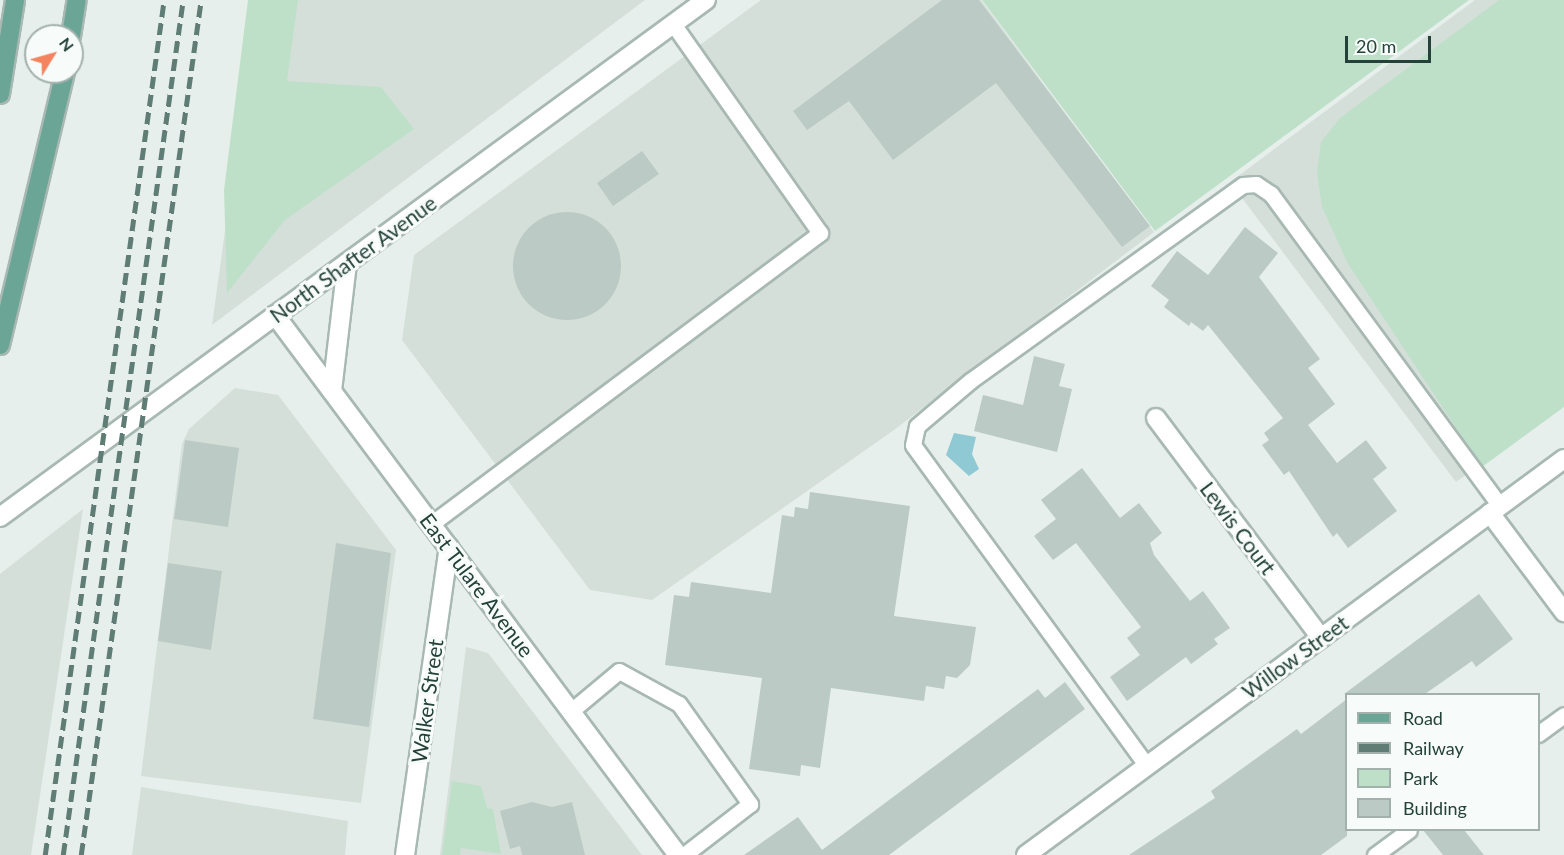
<!DOCTYPE html>
<style>
body{margin:0}
#map{position:relative;width:1564px;height:855px;overflow:hidden;background:#e6efeb;font-family:Lato,sans-serif}
div>[style]{position:absolute}
.built>*{inset:0;background:#d4dfda}
.green>*{inset:0;background:#bfe0c8}
.water>*{inset:0;background:#8ec9d4}
.building>*{inset:0;background:#bbcac4}
.round{border-radius:50%}
.roads{filter:drop-shadow(2px 0 #a8b8b2) drop-shadow(-2px 0 #a8b8b2) drop-shadow(0 2px #a8b8b2) drop-shadow(0 -2px #a8b8b2)}
.service>*{height:15px;margin:-7.5px;padding:0 7.5px;transform-origin:7.5px;border-radius:7.5px;background:#fff}
.minor>*{height:18px;margin:-9px;padding:0 9px;transform-origin:9px;border-radius:9px;background:#fff}
.tertiary>*{height:18px;margin:-9px;padding:0 9px;transform-origin:9px;border-radius:9px;background:#fff}
.secondary>*{height:18px;margin:-9px;padding:0 9px;transform-origin:9px;border-radius:9px;background:#fff}
.primary>*{height:18px;margin:-9px;padding:0 9px;transform-origin:9px;border-radius:9px;background:#6aa596}
.rail>*{height:4.5px;margin-top:-2.25px;transform-origin:0;background:repeating-linear-gradient(90deg,#5f7d75 0 12px,transparent 0 18px)}
span{translate:-50% -50%;white-space:nowrap;text-align:center;line-height:1.15;-webkit-text-stroke:6px #f7fbf9;paint-order:stroke}
.street-label{font-size:21px;color:#24423a}
.legend{position:absolute;left:1345px;top:693px;width:195px;height:138px;box-sizing:border-box;background:#f7fbf9;border:2px solid #a3b1ad;margin:0;padding:8px 10px;list-style:none;font-size:18px;color:#24423a}
.legend li{display:flex;align-items:center;gap:12px;height:30px}
.legend b{width:30px;border:2px solid #a3b1ad}
.north{position:absolute;left:24px;top:24px;width:60px;height:60px;box-sizing:border-box;background:#f7fbf9;border:2px solid #a3b1ad;border-radius:50%;rotate:53deg;font-size:16px;font-weight:700;line-height:24px;text-align:center;color:#24423a}
.north::after{content:'';display:block;margin:auto;width:21px;height:27px;background:#f4845f;clip-path:polygon(50% 0,100% 100%,50% 72%,0 100%)}
.scale{position:absolute;left:1345px;top:36px;width:86px;height:27px;box-sizing:border-box;border:3px solid #24423a;border-top:0;padding-left:8px;font-size:18px;line-height:21px;white-space:nowrap;color:#24423a;-webkit-text-stroke:4px #f7fbf9;paint-order:stroke}
</style>
<div id="map">
<div class="built">
<div style="clip-path:polygon(257px 0,645px 0,212px 325px)"></div>
<div style="clip-path:polygon(761px 0,981px 0,1154px 232px,894px 430px,652px 600px,590px 590px,402px 340px,414px 255px)"></div>
<div style="clip-path:polygon(1475px 0,1564px 0,1564px 404px,1456px 482px,1230px 182px)"></div>
<div style="clip-path:polygon(235px 388px,278px 395px,396px 550px,361px 803px,141px 776px,182px 444px,189px 429px)"></div>
<div style="clip-path:polygon(83px 509px,31px 855px,0 855px,0 574px)"></div>
<div style="clip-path:polygon(466px 647px,488px 653px,642px 855px,440px 855px)"></div>
<div style="clip-path:polygon(141px 787px,348px 821px,345px 855px,132px 855px)"></div>
</div>
<div class="green">
<div style="clip-path:polygon(248px 0,298px 0,287px 81px,381px 87px,414px 129px,285px 220px,227px 293px,224px 190px)"></div>
<div style="clip-path:polygon(982px 0,1469px 0,1155px 231px)"></div>
<div style="clip-path:polygon(1499px 0,1564px 0,1564px 407px,1482px 467px,1348px 264px,1322px 207px,1317px 172px,1321px 142px,1340px 118px)"></div>
<div style="clip-path:polygon(452px 781px,481px 786px,487px 808px,493px 809px,501px 854px,461px 848px,460px 855px,442px 855px)"></div>
</div>
<div class="water">
<div style="clip-path:polygon(954px 433px,976px 437px,972px 454px,979px 469px,969px 476px,946px 455px)"></div>
</div>
<div class="building">
<div style="clip-path:polygon(942px 0,979px 0,1150px 226px,1122px 247px,996px 83px,893px 160px,849px 101px,807px 130px,793px 111px)"></div>
<div style="clip-path:polygon(642px 151px,659px 174px,613px 206px,597px 183px)"></div>
<div class="round" style="left:513px;top:212px;width:108px;height:108px"></div>
<div style="clip-path:polygon(1245px 227px,1278px 253px,1259px 277px,1320px 359px,1308px 368px,1335px 404px,1308px 425px,1337px 463px,1366px 440px,1387px 468px,1373px 479px,1397px 511px,1348px 548px,1337px 533px,1333px 537px,1289px 471px,1284px 475px,1262px 445px,1269px 440px,1264px 433px,1283px 418px,1208px 325px,1203px 331px,1191px 322px,1189px 326px,1164px 307px,1169px 300px,1151px 286px,1177px 251px,1208px 275px)"></div>
<div style="clip-path:polygon(1034px 356px,1065px 364px,1059px 386px,1072px 389px,1057px 452px,974px 431px,983px 395px,1023px 405px)"></div>
<div style="clip-path:polygon(185px 440px,239px 448px,228px 527px,174px 519px)"></div>
<div style="clip-path:polygon(1082px 468px,1120px 518px,1139px 503px,1162px 533px,1150px 543px,1154px 555px,1190px 601px,1203px 591px,1230px 628px,1214px 639px,1218px 644px,1191px 664px,1186px 657px,1127px 701px,1110px 677px,1140px 655px,1127px 638px,1141px 627px,1076px 543px,1053px 560px,1034px 536px,1056px 519px,1041px 500px)"></div>
<div style="clip-path:polygon(810px 492px,910px 506px,894px 616px,976px 627px,970px 665px,957px 678px,946px 676px,944px 689px,926px 686px,924px 701px,831px 688px,820px 768px,801px 765px,800px 776px,749px 769px,762px 678px,665px 665px,674px 595px,689px 597px,691px 582px,771px 593px,782px 515px,794px 517px,795px 507px,808px 509px)"></div>
<div style="clip-path:polygon(336px 543px,391px 553px,369px 727px,313px 719px)"></div>
<div style="clip-path:polygon(168px 563px,222px 571px,211px 650px,158px 641px)"></div>
<div style="clip-path:polygon(1479px 594px,1513px 639px,1476px 667px,1472px 661px,1425px 694px,1344px 694px)"></div>
<div style="clip-path:polygon(1065px 682px,1085px 709px,889px 855px,744px 855px,798px 817px,822px 850px,1038px 689px,1045px 698px)"></div>
<div style="clip-path:polygon(1347px 699px,1347px 836px,1321px 855px,1129px 855px,1215px 798px,1211px 791px,1297px 729px,1301px 734px)"></div>
<div style="clip-path:polygon(532px 802px,552px 807px,572px 802px,585px 855px,522px 855px,520px 846px,510px 849px,500px 811px)"></div>
<div style="clip-path:polygon(1423px 830px,1464px 830px,1484px 855px,1443px 855px)"></div>
</div>
<div class="roads">
<div class="service">
<div style="left:431px;top:524px;width:486px;rotate:-36.8deg"></div>
<div style="left:820px;top:233px;width:256px;rotate:-125.1deg"></div>
<div style="left:571px;top:711px;width:62px;rotate:-39.8deg"></div>
<div style="left:619px;top:671px;width:68px;rotate:28.8deg"></div>
<div style="left:679px;top:704px;width:123px;rotate:54.6deg"></div>
<div style="left:750px;top:804px;width:83px;rotate:142.3deg"></div>
<div style="left:1538px;top:734px;width:32px;rotate:-36deg"></div>
<div style="left:1147px;top:766px;width:397px;rotate:-126.1deg"></div>
<div style="left:913px;top:445px;width:19px;rotate:-78deg"></div>
<div style="left:917px;top:426px;width:70px;rotate:-40.3deg"></div>
<div style="left:970px;top:381px;width:336px;rotate:-35.7deg"></div>
<div style="left:1243px;top:185px;width:13px;rotate:-4deg"></div>
<div style="left:1256px;top:184px;width:18px;rotate:34deg"></div>
<div style="left:1271px;top:194px;width:387px;rotate:53.7deg"></div>
<div style="left:1375px;top:855px;width:42px;rotate:-36.3deg"></div>
</div>
<div class="minor">
<div style="left:1156px;top:418px;width:275px;rotate:53.1deg"></div>
<div style="left:1490px;top:513px;width:124px;rotate:53.2deg"></div>
<div style="left:405px;top:855px;width:311px;rotate:-81.9deg"></div>
<div style="left:1026px;top:855px;width:668px;rotate:-36.36deg"></div>
</div>
<div class="tertiary">
<div style="left:275px;top:315px;width:674px;rotate:53.27deg"></div>
<div style="left:332px;top:391px;width:129px;rotate:-83.3deg"></div>
</div>
<div class="secondary">
<div style="left:0;top:517px;width:875px;rotate:-36.22deg"></div>
</div>
<div class="primary">
<div style="left:71px;top:36px;width:36px;rotate:-81deg"></div>
<div style="left:0;top:94px;width:95px;rotate:-80.9deg"></div>
<div style="left:0;top:345px;width:281px;rotate:-76.6deg"></div>
</div>
</div>
<div class="rail">
<div style="left:45px;top:855px;width:863px;rotate:-82.08deg"></div>
<div style="left:63px;top:855px;width:863px;rotate:-82.01deg"></div>
<div style="left:81px;top:855px;width:863px;rotate:-82.01deg"></div>
</div>
<div class="street-label">
<span style="left:353px;top:259px;rotate:-36deg">North Shafter Avenue</span>
<span style="left:1238px;top:528px;rotate:53deg">Lewis Court</span>
<span style="left:477px;top:585px;rotate:53deg">East Tulare Avenue</span>
<span style="left:1295px;top:657px;rotate:-36deg">Willow Street</span>
<span style="left:427px;top:701px;rotate:-82deg">Walker Street</span>
</div>
<ul class="legend">
<li><b style="height:8px;background:#6aa596"></b>Road</li>
<li><b style="height:8px;background:#5f7d75"></b>Railway</li>
<li><b style="height:16px;background:#bfe0c8"></b>Park</li>
<li><b style="height:16px;background:#bbcac4"></b>Building</li>
</ul>
<div class="north">N</div>
<div class="scale">20 m</div>
</div>
